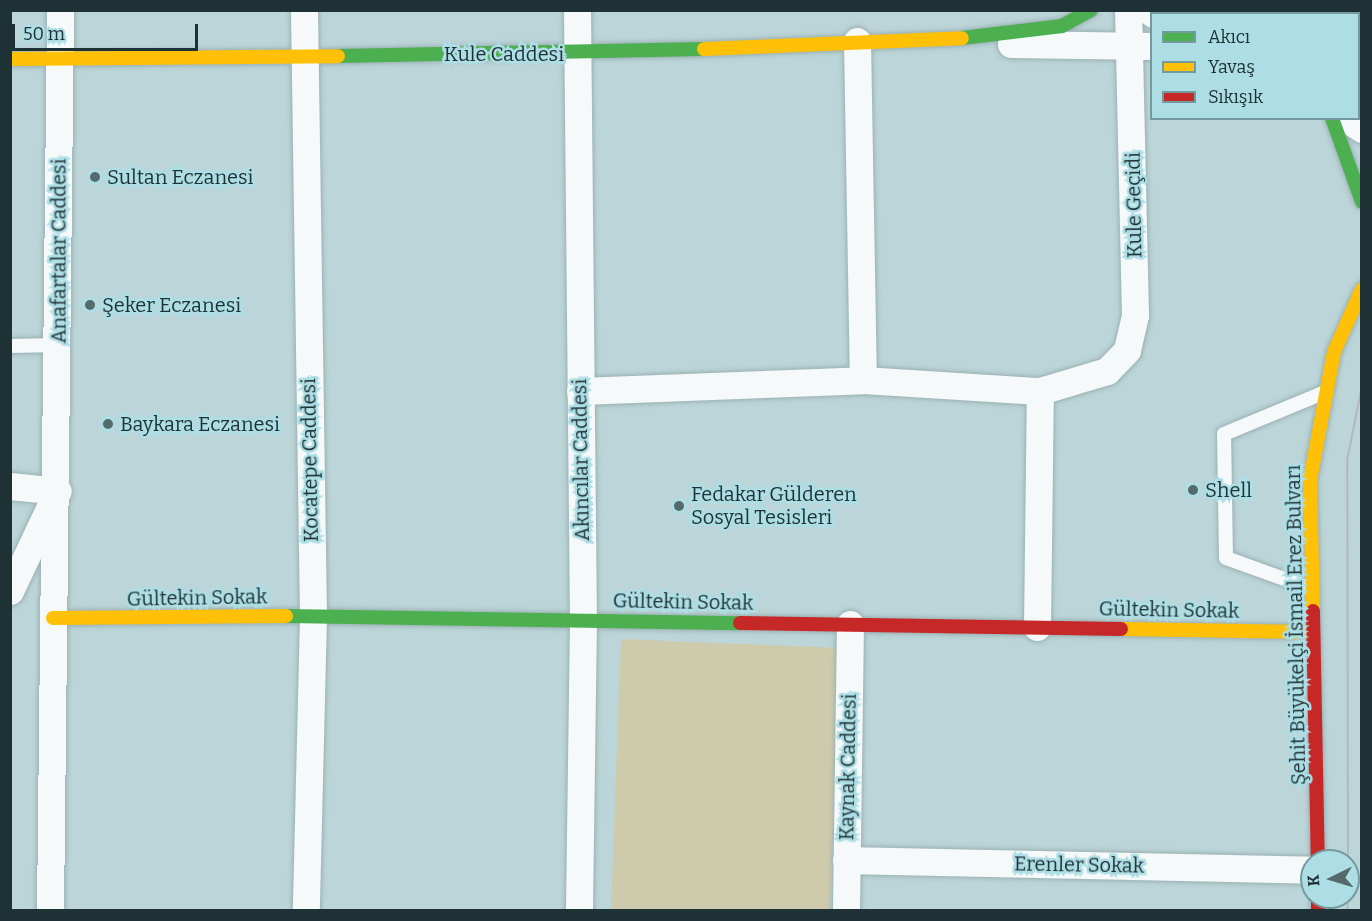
<!DOCTYPE html>
<html>
<head>
<meta charset="utf-8">
<style>
	body { margin:0 }
	#map { position:relative; width:1372px; height:921px; overflow:hidden; background:#bbd5d8; font-family:Bitter,serif }
	div>[style] { position:absolute }
	[style*='--x'] { left:calc(var(--x)*1px); top:calc(var(--y)*1px); width:calc(var(--w)*1px); rotate:calc(var(--a)*1deg) }
	.green>* { inset:0; background:#cdcbab }
	.roads { filter:drop-shadow(0 0 2px #9cb1b3) drop-shadow(0 0 2px #9cb1b3) }
	.lane>* { height:14px; margin:-7px; padding:0 7px; transform-origin:7px; border-radius:7px; background:#f5f9f9 }
	.street>* { height:27px; margin:-13.5px; padding:0 13.5px; transform-origin:13.5px; border-radius:13.5px; background:#f5f9f9 }
	.fast>* { height:14px; margin:-7px; padding:0 7px; transform-origin:7px; border-radius:7px; background:#4caf50 }
	.slow>* { height:14px; margin:-7px; padding:0 7px; transform-origin:7px; border-radius:7px; background:#ffc107 }
	.jam>* { height:14px; margin:-7px; padding:0 7px; transform-origin:7px; border-radius:7px; background:#c62828 }
	.tram>* { height:1.5px; margin:-0.75px; padding:0 0.75px; transform-origin:0.75px; border-radius:0.75px; background:#b2b9b9 }
	.dots>* { width:16px; height:16px; translate:-50% -50%; box-sizing:border-box; border:3px solid #aedee5; border-radius:50% }
	span { translate:-50% -50%; white-space:nowrap; text-align:center; line-height:1.15; -webkit-text-stroke:5px #aedee5; paint-order:stroke }
	.street-label { font-size:20px; color:#1e3134 }
	.poi-label { font-size:20px; color:#1e3134 }
	.left { translate:0 -50%; text-align:left }
	.frame { position:absolute; inset:0; border:12px solid #1e3134; pointer-events:none }
	.legend { position:absolute; left:1150px; top:12px; width:210px; height:108px; box-sizing:border-box; background:#aedee5; border:2px solid #74999e; margin:0; padding:8px 10px; list-style:none; font-size:18px; color:#1e3134 }
	.legend li { display:flex; align-items:center; gap:12px; height:30px }
	.legend b { width:30px; border:2px solid #74999e }
	.north { position:absolute; left:1300px; top:849px; width:60px; height:60px; box-sizing:border-box; background:#aedee5; border:2px solid #74999e; border-radius:50%; rotate:265deg; font-size:16px; font-weight:700; line-height:24px; text-align:center; color:#1e3134 }
	.north::after { content:''; display:block; margin:auto; width:21px; height:27px; background:#556a6d; clip-path:polygon(50% 0,100% 100%,50% 72%,0 100%) }
	.scale { position:absolute; left:12px; top:24px; width:186px; height:27px; box-sizing:border-box; border:3px solid #1e3134; border-top:0; padding-left:8px; font-size:18px; line-height:21px; white-space:nowrap; color:#1e3134; -webkit-text-stroke:4px #aedee5; paint-order:stroke }
</style>
</head>
<body>
<div id="map">
	<div class="green">
		<div style="clip-path:polygon(621px 639px,840px 648px,830px 910px,611px 910px)"></div>
	</div>
	<div class="roads">
		<div class="lane">
			<div style="--x:10;--y:346;--w:49;--a:-1.2"></div>
			<div style="--x:1312;--y:589;--w:91;--a:-160.2"></div>
			<div style="--x:1226;--y:558;--w:124;--a:-90.9"></div>
			<div style="--x:1224;--y:434;--w:107;--a:-22.5"></div>
		</div>
		<div class="street">
			<div style="--x:304;--y:10;--w:606;--a:89.15"></div>
			<div style="--x:313;--y:616;--w:294;--a:91.4"></div>
			<div style="--x:577;--y:10;--w:610;--a:89.44"></div>
			<div style="--x:583;--y:620;--w:290;--a:90.8"></div>
			<div style="--x:1148;--y:10;--w:6;--a:39"></div>
			<div style="--x:1216;--y:10;--w:8;--a:30"></div>
			<div style="--x:857;--y:41;--w:339;--a:89"></div>
			<div style="--x:1011;--y:44;--w:141;--a:0.8"></div>
			<div style="--x:1358;--y:75;--w:4;--a:14"></div>
			<div style="--x:1345;--y:118;--w:20;--a:33"></div>
			<div style="--x:580;--y:391;--w:283;--a:-2.2"></div>
			<div style="--x:863;--y:380;--w:177;--a:3.6"></div>
			<div style="--x:1040;--y:391;--w:70;--a:-16.6"></div>
			<div style="--x:1107;--y:371;--w:29;--a:-46"></div>
			<div style="--x:1127;--y:350;--w:36;--a:-77"></div>
			<div style="--x:1135;--y:315;--w:305;--a:-91.3"></div>
			<div style="--x:10;--y:486;--w:48;--a:5.9"></div>
			<div style="--x:10;--y:591;--w:98;--a:-64.7"></div>
			<div style="--x:1037;--y:627;--w:236;--a:-89.3"></div>
			<div style="--x:846;--y:860;--w:466;--a:1.2"></div>
			<div style="--x:50;--y:910;--w:900;--a:-89.36"></div>
			<div style="--x:846;--y:910;--w:286;--a:-89.2"></div>
		</div>
		<div class="fast">
			<div style="--x:962;--y:38;--w:101;--a:-6.8"></div>
			<div style="--x:1062;--y:26;--w:33;--a:-29"></div>
			<div style="--x:338;--y:56;--w:366;--a:-1.1"></div>
			<div style="--x:1332;--y:118;--w:89;--a:70.3"></div>
			<div style="--x:286;--y:616;--w:454;--a:0.9"></div>
		</div>
		<div class="slow">
			<div style="--x:704;--y:49;--w:258;--a:-2.4"></div>
			<div style="--x:10;--y:59;--w:328;--a:-0.5"></div>
			<div style="--x:1313;--y:611;--w:131;--a:-91.3"></div>
			<div style="--x:1310;--y:480;--w:130;--a:-79.4"></div>
			<div style="--x:1334;--y:352;--w:69;--a:-66"></div>
			<div style="--x:53;--y:618;--w:233;--a:-0.5"></div>
			<div style="--x:1121;--y:629;--w:192;--a:0.9"></div>
		</div>
		<div class="jam">
			<div style="--x:1313;--y:611;--w:250;--a:88.9"></div>
			<div style="--x:740;--y:623;--w:381;--a:0.9"></div>
			<div style="--x:1318;--y:897;--w:13;--a:90"></div>
		</div>
	</div>
	<div class="tram">
		<div style="--x:1348;--y:861;--w:400;--a:-90.1"></div>
		<div style="--x:1347;--y:461;--w:76;--a:-78.7"></div>
		<div style="--x:1348;--y:897;--w:13;--a:90"></div>
		<div style="--x:1361;--y:910;--w:444;--a:-89.9"></div>
	</div>
	<div class="dots">
		<div style="left:95px;top:177px;background:#556a6d"></div>
		<div style="left:90px;top:305px;background:#556a6d"></div>
		<div style="left:108px;top:424px;background:#556a6d"></div>
		<div style="left:1193px;top:490px;background:#556a6d"></div>
		<div style="left:679px;top:506px;background:#556a6d"></div>
	</div>
	<div class="street-label">
		<span style="left:504px;top:54px">Kule Caddesi</span>
		<span style="left:1134px;top:205px;rotate:-91deg">Kule Geçidi</span>
		<span style="left:59px;top:251px;rotate:-90deg">Anafartalar Caddesi</span>
		<span style="left:310px;top:460px;rotate:-91deg">Kocatepe Caddesi</span>
		<span style="left:581px;top:460px;rotate:-91deg">Akıncılar Caddesi</span>
		<span style="left:197px;top:598px;rotate:-1deg">Gültekin Sokak</span>
		<span style="left:683px;top:602px;rotate:1deg">Gültekin Sokak</span>
		<span style="left:1169px;top:610px;rotate:1deg">Gültekin Sokak</span>
		<span style="left:1296px;top:625px;rotate:-91deg">Şehit Büyükelçi İsmail Erez Bulvarı</span>
		<span style="left:848px;top:767px;rotate:-89deg">Kaynak Caddesi</span>
		<span style="left:1079px;top:865px;rotate:1deg">Erenler Sokak</span>
	</div>
	<div class="poi-label">
		<span class="left" style="left:107px;top:177px">Sultan Eczanesi</span>
		<span class="left" style="left:102px;top:305px">Şeker Eczanesi</span>
		<span class="left" style="left:120px;top:424px">Baykara Eczanesi</span>
		<span class="left" style="left:1205px;top:490px">Shell</span>
		<span class="left" style="left:691px;top:506px">Fedakar Gülderen<br>Sosyal Tesisleri</span>
	</div>
	<div class="frame"></div>
	<ul class="legend">
	<li><b style="height:8px;background:#4caf50"></b>Akıcı</li>
	<li><b style="height:8px;background:#ffc107"></b>Yavaş</li>
	<li><b style="height:8px;background:#c62828"></b>Sıkışık</li>
	</ul>
	<div class="north">K</div>
	<div class="scale">50 m</div>
</div>
</body>
</html>
